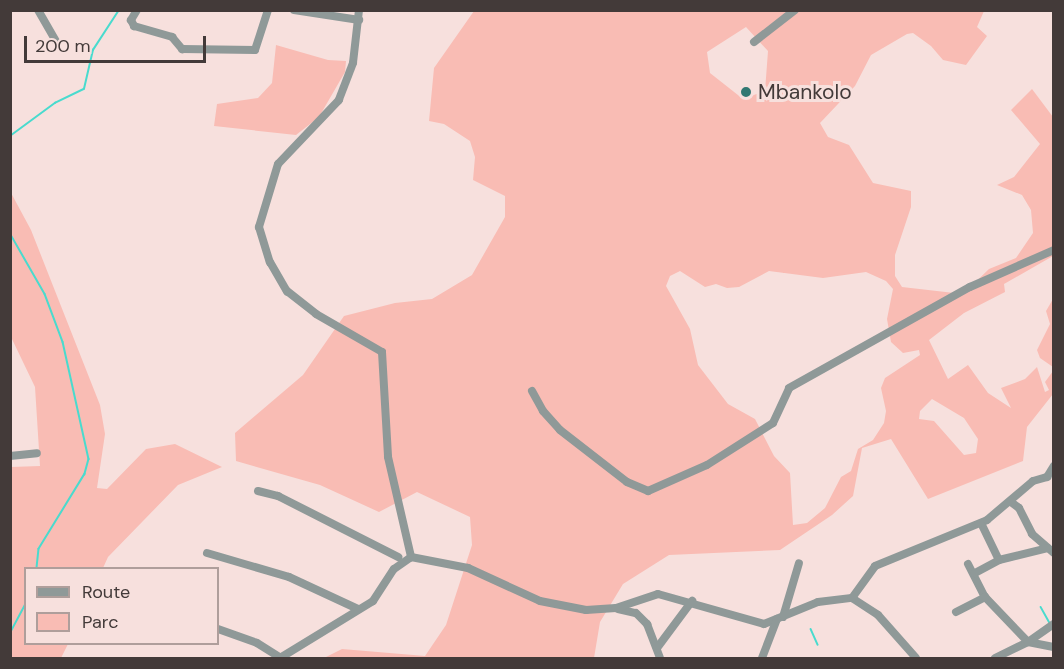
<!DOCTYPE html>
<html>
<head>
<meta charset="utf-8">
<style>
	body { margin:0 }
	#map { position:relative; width:1064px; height:669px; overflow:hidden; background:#f7e0dd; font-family:"DM Sans",sans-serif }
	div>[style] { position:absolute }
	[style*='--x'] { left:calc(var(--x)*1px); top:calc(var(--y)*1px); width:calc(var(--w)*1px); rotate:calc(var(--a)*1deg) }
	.green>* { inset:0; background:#f9bcb4 }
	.stream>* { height:1.5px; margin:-0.75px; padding:0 0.75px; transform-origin:0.75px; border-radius:0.75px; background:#49dbce }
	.minor>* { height:8px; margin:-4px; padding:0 4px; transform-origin:4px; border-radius:4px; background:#8f9998 }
	.dots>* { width:16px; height:16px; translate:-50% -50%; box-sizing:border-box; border:3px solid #f7e0dd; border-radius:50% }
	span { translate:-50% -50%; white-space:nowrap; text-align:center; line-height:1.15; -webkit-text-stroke:6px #f7e0dd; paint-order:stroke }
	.poi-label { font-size:21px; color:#433a39 }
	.left { translate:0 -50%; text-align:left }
	.frame { position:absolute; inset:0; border:12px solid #433a39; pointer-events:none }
	.legend { position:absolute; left:24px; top:567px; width:195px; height:78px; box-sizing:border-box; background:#f7e0dd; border:2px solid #af9e9b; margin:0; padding:8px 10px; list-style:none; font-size:18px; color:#433a39 }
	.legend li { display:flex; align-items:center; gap:12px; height:30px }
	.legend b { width:30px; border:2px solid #af9e9b }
	.scale { position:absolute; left:24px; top:36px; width:182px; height:27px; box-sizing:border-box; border:3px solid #433a39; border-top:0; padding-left:8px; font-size:18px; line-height:21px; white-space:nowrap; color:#433a39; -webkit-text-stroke:4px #f7e0dd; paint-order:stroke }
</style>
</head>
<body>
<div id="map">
	<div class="green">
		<div style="clip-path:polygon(evenodd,474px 11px,984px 11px,977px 27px,987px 36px,966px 65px,943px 60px,931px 46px,913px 33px,907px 34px,871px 55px,855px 86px,820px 123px,828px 137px,849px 145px,873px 183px,911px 191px,911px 207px,895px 255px,895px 276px,902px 287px,963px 294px,989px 269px,1016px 258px,1033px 233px,1031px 210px,1022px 195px,997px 185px,1014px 177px,1040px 144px,1011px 110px,1032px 89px,1053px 117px,1053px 256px,1004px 284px,1005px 292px,964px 313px,929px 340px,948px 379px,968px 365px,988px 393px,1011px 408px,1001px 388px,1025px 379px,1037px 367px,1045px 392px,1049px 390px,1045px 382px,1053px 371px,1053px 394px,1027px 427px,1023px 461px,928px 499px,891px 439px,862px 448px,853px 496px,832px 515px,780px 550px,669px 555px,623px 584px,600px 622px,594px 658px,324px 658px,342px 649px,425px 656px,446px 625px,472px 545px,470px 517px,417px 492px,379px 512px,320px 485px,236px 461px,235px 433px,303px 375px,344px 316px,395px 303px,432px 299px,472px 275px,505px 217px,505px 196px,473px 180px,475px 157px,470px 141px,444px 124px,429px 121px,434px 68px,474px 11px,746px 27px,768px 51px,765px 91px,743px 99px,710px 73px,707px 52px,746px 27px,474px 11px,680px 271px,705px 287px,716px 284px,727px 288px,739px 287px,769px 271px,823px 278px,866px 272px,886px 281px,893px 289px,887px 319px,891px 342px,903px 353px,919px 350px,920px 355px,885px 378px,881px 388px,886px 411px,884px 423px,873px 440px,858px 449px,851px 471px,841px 477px,825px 508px,807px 523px,793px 525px,790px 473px,774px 456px,755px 419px,728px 404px,698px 365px,690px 329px,666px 286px,670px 276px,680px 271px,474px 11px,932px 399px,964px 418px,978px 439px,976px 453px,964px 455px,934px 421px,919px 419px,920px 411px,932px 399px)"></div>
		<div style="clip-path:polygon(276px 45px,328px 60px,346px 61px,345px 72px,319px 117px,296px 135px,214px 126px,217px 104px,258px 98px,272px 83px)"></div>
		<div style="clip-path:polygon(10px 191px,31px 230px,100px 405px,105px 434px,97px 488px,107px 489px,146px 449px,175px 444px,222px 467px,178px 485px,108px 557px,103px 568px,26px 568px,26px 644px,68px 644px,61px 658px,11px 658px,11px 467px,40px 466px,35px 387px,11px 337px)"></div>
		<div style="clip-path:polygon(1053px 299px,1053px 367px,1040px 358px,1037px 350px,1050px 324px,1046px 311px)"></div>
	</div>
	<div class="stream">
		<div style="--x:10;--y:136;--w:56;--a:-36.3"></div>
		<div style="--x:55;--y:103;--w:32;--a:-26"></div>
		<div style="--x:84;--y:89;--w:40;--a:-77"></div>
		<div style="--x:93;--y:50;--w:48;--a:-57"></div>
		<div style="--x:10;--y:233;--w:70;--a:60.2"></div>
		<div style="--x:45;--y:294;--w:51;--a:69.4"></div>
		<div style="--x:63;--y:342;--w:120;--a:77.5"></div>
		<div style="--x:89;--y:459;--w:16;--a:105"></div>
		<div style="--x:85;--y:474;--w:88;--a:121.5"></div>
		<div style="--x:39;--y:549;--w:19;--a:96"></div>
		<div style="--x:1041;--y:607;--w:18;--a:61"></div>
		<div style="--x:811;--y:629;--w:17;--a:66"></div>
		<div style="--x:10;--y:633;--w:34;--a:-62"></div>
	</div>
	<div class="minor">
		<div style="--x:38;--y:10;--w:36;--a:60"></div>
		<div style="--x:137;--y:10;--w:12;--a:121"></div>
		<div style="--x:131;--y:20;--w:7;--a:63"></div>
		<div style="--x:134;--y:26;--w:40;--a:16"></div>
		<div style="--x:172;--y:37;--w:16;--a:50"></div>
		<div style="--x:182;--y:49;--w:73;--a:0.8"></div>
		<div style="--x:255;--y:50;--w:42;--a:-72"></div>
		<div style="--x:294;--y:10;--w:66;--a:8.7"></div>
		<div style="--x:359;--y:10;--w:53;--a:96.5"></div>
		<div style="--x:353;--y:63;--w:40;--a:111"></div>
		<div style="--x:339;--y:100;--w:88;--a:133.6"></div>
		<div style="--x:278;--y:164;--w:66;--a:106.8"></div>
		<div style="--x:259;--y:227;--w:37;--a:73"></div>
		<div style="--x:270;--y:262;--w:34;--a:60"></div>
		<div style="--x:287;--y:291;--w:37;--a:38"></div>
		<div style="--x:316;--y:314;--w:76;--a:29.9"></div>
		<div style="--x:382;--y:352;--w:105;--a:86.7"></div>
		<div style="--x:388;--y:457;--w:103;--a:77"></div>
		<div style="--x:754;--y:42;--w:52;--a:-38"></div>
		<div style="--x:532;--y:391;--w:23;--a:61"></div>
		<div style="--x:543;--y:411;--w:25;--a:48"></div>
		<div style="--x:560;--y:430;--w:85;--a:37.8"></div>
		<div style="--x:627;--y:482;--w:23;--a:23"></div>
		<div style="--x:648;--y:491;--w:64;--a:-23.8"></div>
		<div style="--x:707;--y:465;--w:78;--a:-32.5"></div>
		<div style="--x:773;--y:423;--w:38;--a:-65"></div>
		<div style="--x:789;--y:388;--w:207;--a:-29.2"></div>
		<div style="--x:970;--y:287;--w:92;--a:-23.8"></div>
		<div style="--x:10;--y:456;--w:27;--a:-6"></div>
		<div style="--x:258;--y:491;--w:21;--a:14"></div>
		<div style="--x:278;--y:496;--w:135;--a:26.9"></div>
		<div style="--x:1011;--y:502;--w:10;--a:37"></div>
		<div style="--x:1019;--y:508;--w:29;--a:63"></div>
		<div style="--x:1032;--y:534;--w:29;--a:41"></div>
		<div style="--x:981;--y:523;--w:41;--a:64.1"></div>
		<div style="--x:999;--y:560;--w:50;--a:-13.8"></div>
		<div style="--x:207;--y:553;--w:85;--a:16.3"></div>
		<div style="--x:289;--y:577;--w:76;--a:24.9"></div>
		<div style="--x:968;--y:564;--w:37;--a:63"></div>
		<div style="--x:985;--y:597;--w:62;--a:46.3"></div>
		<div style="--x:1028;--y:642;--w:26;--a:11"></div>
		<div style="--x:975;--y:573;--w:27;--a:-28"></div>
		<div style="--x:852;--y:598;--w:31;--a:33"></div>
		<div style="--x:878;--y:615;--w:57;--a:48.5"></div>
		<div style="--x:618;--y:609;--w:18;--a:13"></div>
		<div style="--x:636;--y:613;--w:16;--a:45"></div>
		<div style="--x:647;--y:624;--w:36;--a:69"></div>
		<div style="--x:956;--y:612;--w:33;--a:-27"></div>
		<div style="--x:783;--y:617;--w:56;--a:-73.5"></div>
		<div style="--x:218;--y:629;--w:41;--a:19.7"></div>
		<div style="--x:257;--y:643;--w:28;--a:32"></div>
		<div style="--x:657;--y:648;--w:59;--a:-53.3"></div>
		<div style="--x:280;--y:658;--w:109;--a:-31.5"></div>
		<div style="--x:373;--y:601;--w:38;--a:-57"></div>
		<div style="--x:394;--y:569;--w:21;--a:-35"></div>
		<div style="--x:411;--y:557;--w:58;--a:10.9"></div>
		<div style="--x:468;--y:568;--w:79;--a:24.6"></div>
		<div style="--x:540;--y:601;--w:47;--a:11.1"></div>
		<div style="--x:586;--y:610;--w:30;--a:-4"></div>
		<div style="--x:616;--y:608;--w:44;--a:-18.4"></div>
		<div style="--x:658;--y:594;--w:110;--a:15.8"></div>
		<div style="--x:764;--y:624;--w:58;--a:-22.2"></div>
		<div style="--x:818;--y:602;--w:34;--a:-7"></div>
		<div style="--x:852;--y:598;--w:39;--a:-54"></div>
		<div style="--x:875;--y:566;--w:121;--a:-22.3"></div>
		<div style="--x:987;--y:520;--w:60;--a:-40.3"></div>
		<div style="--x:1033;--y:481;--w:15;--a:-16"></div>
		<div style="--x:1047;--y:477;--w:13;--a:-58"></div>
		<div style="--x:762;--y:658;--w:42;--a:-69"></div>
		<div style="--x:995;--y:658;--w:37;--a:-26"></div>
		<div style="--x:1028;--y:642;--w:32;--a:-35"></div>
	</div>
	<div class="dots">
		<div style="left:746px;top:92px;background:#317872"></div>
	</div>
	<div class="poi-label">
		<span class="left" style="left:758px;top:92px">Mbankolo</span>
	</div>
	<div class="frame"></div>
	<ul class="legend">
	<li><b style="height:8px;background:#8f9998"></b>Route</li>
	<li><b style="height:16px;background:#f9bcb4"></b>Parc</li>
	</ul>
	<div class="scale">200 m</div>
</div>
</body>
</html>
